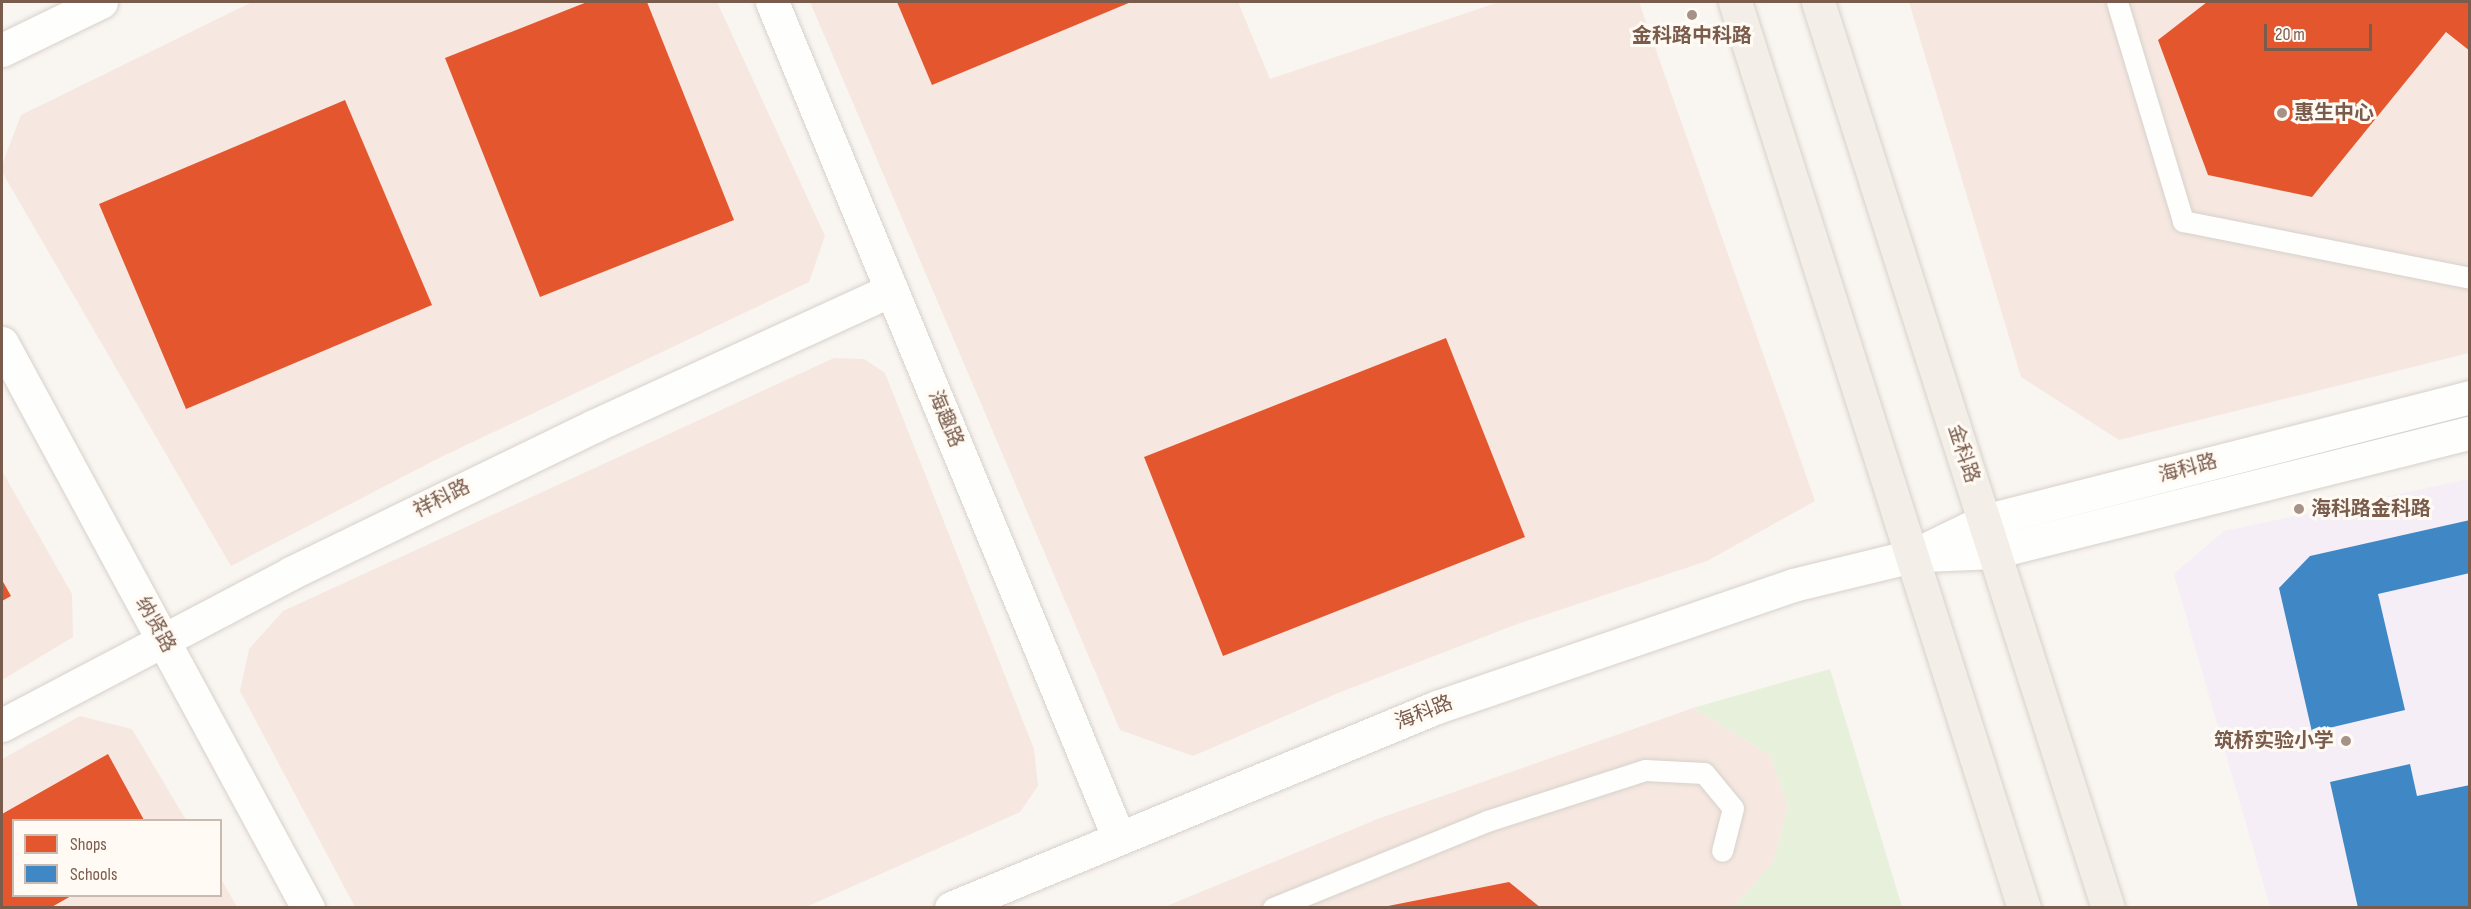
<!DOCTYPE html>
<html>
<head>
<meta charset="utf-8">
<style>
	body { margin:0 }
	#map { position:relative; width:2471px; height:909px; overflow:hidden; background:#f9f5f0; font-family:"Sofia Sans Condensed","Noto Sans SC",sans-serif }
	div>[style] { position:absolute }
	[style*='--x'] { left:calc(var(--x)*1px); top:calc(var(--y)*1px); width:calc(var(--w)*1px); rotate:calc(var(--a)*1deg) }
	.commercial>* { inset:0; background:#f6e8e1 }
	.education>* { inset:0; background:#f6eef6 }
	.green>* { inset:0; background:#e7f0db }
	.shops>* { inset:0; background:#e4572e }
	.schools>* { inset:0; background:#3f88c5 }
	.roads { filter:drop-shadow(0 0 2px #d7d1cb) drop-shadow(0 0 2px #d7d1cb) }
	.lane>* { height:21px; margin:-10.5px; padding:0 10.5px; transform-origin:10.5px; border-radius:10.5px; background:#fefefd }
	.street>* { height:33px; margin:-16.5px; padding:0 16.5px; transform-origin:16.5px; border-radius:16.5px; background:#fefefd }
	.secondary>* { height:33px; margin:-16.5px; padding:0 16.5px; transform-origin:16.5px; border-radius:16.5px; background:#fefefd }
	.primary>* { height:33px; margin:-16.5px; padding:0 16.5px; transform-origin:16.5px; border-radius:16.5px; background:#f3eee8 }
	.dots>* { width:16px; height:16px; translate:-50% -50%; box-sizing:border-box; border:3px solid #fffaf3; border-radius:50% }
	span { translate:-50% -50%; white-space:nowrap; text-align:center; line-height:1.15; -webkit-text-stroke:6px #fffaf3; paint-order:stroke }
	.poi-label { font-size:20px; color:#7a5c4d; font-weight:700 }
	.left { translate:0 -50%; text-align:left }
	.right { translate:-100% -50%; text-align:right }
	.street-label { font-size:20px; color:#7a5c4d }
	.frame { position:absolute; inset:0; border:3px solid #7a5c4d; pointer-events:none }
	.legend { position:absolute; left:12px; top:819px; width:210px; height:78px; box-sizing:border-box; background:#fffaf3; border:2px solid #cabbb1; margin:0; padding:8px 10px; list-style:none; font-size:18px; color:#7a5c4d }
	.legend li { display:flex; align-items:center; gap:12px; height:30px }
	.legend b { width:30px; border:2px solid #cabbb1 }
	.scale { position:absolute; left:2264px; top:24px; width:108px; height:27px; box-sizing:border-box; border:3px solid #7a5c4d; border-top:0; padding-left:8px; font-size:18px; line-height:21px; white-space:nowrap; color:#7a5c4d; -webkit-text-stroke:4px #fffaf3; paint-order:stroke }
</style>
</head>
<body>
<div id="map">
	<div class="commercial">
		<div style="clip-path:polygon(252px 2px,717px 2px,825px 236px,809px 282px,439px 458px,231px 566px,2px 172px,2px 165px,21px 115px)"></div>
		<div style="clip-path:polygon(810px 2px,1238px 2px,1270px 79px,1499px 2px,1639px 2px,1815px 501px,1707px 561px,1520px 623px,1338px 693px,1193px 756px,1120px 730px)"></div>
		<div style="clip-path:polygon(1909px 2px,2469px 2px,2469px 353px,2119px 440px,2021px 377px)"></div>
		<div style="clip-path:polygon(834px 358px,864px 359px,885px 373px,1034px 749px,1038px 786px,1020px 812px,806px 907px,355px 907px,240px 691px,249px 649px,283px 611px)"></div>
		<div style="clip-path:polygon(2px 471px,72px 594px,73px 637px,2px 680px)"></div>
		<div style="clip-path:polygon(1693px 708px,1770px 755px,1788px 806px,1774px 861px,1734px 907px,1162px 908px,1380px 818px)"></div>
		<div style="clip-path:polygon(80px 716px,132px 729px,186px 820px,14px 820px,14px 896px,220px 896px,221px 879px,237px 907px,2px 908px,2px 759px)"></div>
	</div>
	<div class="education">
		<div style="clip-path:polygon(2469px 479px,2469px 907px,2270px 907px,2174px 574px,2224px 531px)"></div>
	</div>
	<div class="green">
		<div style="clip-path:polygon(1830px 669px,1902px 907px,1734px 907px,1774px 861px,1788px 806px,1770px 755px,1693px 708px)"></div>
	</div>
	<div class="shops">
		<div style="clip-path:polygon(587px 2px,647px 2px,734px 220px,540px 297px,445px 58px)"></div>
		<div style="clip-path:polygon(897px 2px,1131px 2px,932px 85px)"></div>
		<div style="clip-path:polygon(2207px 2px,2470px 2px,2470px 51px,2446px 32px,2312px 197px,2208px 175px,2158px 40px)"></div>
		<div style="clip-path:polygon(345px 100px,432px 305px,186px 409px,99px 204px)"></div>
		<div style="clip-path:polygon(1446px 338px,1525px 537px,1223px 656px,1144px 457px)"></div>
		<div style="clip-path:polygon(2px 580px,11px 596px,2px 601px)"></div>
		<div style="clip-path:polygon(108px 754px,144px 820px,14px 820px,14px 896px,71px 896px,50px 908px,2px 908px,2px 814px)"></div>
		<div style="clip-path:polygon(1509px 882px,1541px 908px,1388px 908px,1388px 906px)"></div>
	</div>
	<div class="schools">
		<div style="clip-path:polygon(2470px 520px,2470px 573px,2378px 594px,2405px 710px,2312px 732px,2279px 588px,2310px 556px)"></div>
		<div style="clip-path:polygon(2410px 764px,2417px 796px,2470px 785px,2470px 908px,2358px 908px,2330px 782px)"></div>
	</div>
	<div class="roads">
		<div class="lane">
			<div style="--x:2117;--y:2;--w:229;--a:73.2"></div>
			<div style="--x:2183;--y:221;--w:293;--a:11.2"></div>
			<div style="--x:1273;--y:908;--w:231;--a:-22.1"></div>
			<div style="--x:1487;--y:821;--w:166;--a:-17.9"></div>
			<div style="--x:1645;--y:770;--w:59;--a:2.9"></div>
			<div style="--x:1704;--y:773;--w:45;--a:50.4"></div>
			<div style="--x:1733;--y:808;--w:44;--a:104.3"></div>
		</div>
		<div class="street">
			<div style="--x:772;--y:2;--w:903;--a:67.47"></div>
			<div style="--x:2;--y:343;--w:643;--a:61.56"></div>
			<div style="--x:2;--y:725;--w:327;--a:-27.7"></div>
			<div style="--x:291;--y:573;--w:337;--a:-25.9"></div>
			<div style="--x:594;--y:426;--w:327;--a:-24.6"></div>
			<div style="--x:951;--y:908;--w:526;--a:-22.47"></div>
			<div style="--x:1437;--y:707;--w:376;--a:-18.9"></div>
			<div style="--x:1793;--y:585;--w:122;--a:-13.7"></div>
		</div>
		<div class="secondary">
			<div style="--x:2;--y:50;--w:110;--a:-25.9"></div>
			<div style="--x:1925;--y:555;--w:69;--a:-2.5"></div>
			<div style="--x:1994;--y:552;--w:491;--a:-14.1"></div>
			<div style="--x:1912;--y:556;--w:80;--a:-25.9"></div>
			<div style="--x:1984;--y:521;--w:502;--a:-14.31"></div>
		</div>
		<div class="primary">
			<div style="--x:1735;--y:2;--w:951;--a:72.31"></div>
			<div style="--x:1818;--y:2;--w:951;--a:72.25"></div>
		</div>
	</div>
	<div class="dots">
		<div style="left:1692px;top:15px;background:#a69286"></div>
		<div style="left:2282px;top:113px;background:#a69286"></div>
		<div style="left:2299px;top:509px;background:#a69286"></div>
		<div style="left:2346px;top:741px;background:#a69286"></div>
	</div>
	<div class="poi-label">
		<span style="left:1692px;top:36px">金科路中科路</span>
		<span class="left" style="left:2294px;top:113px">惠生中心</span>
		<span class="left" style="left:2311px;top:509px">海科路金科路</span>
		<span class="right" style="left:2334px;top:741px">筑桥实验小学</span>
	</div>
	<div class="street-label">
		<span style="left:945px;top:419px;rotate:67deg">海趣路</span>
		<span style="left:1963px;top:454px;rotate:72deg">金科路</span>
		<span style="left:2188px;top:469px;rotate:-15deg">海科路</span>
		<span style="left:442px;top:499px;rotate:-26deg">祥科路</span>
		<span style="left:155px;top:625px;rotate:61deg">纳贤路</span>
		<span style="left:1424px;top:713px;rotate:-21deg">海科路</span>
	</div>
	<div class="frame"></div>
	<ul class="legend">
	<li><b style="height:16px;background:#e4572e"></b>Shops</li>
	<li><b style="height:16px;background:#3f88c5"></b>Schools</li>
	</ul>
	<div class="scale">20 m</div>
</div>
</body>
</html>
